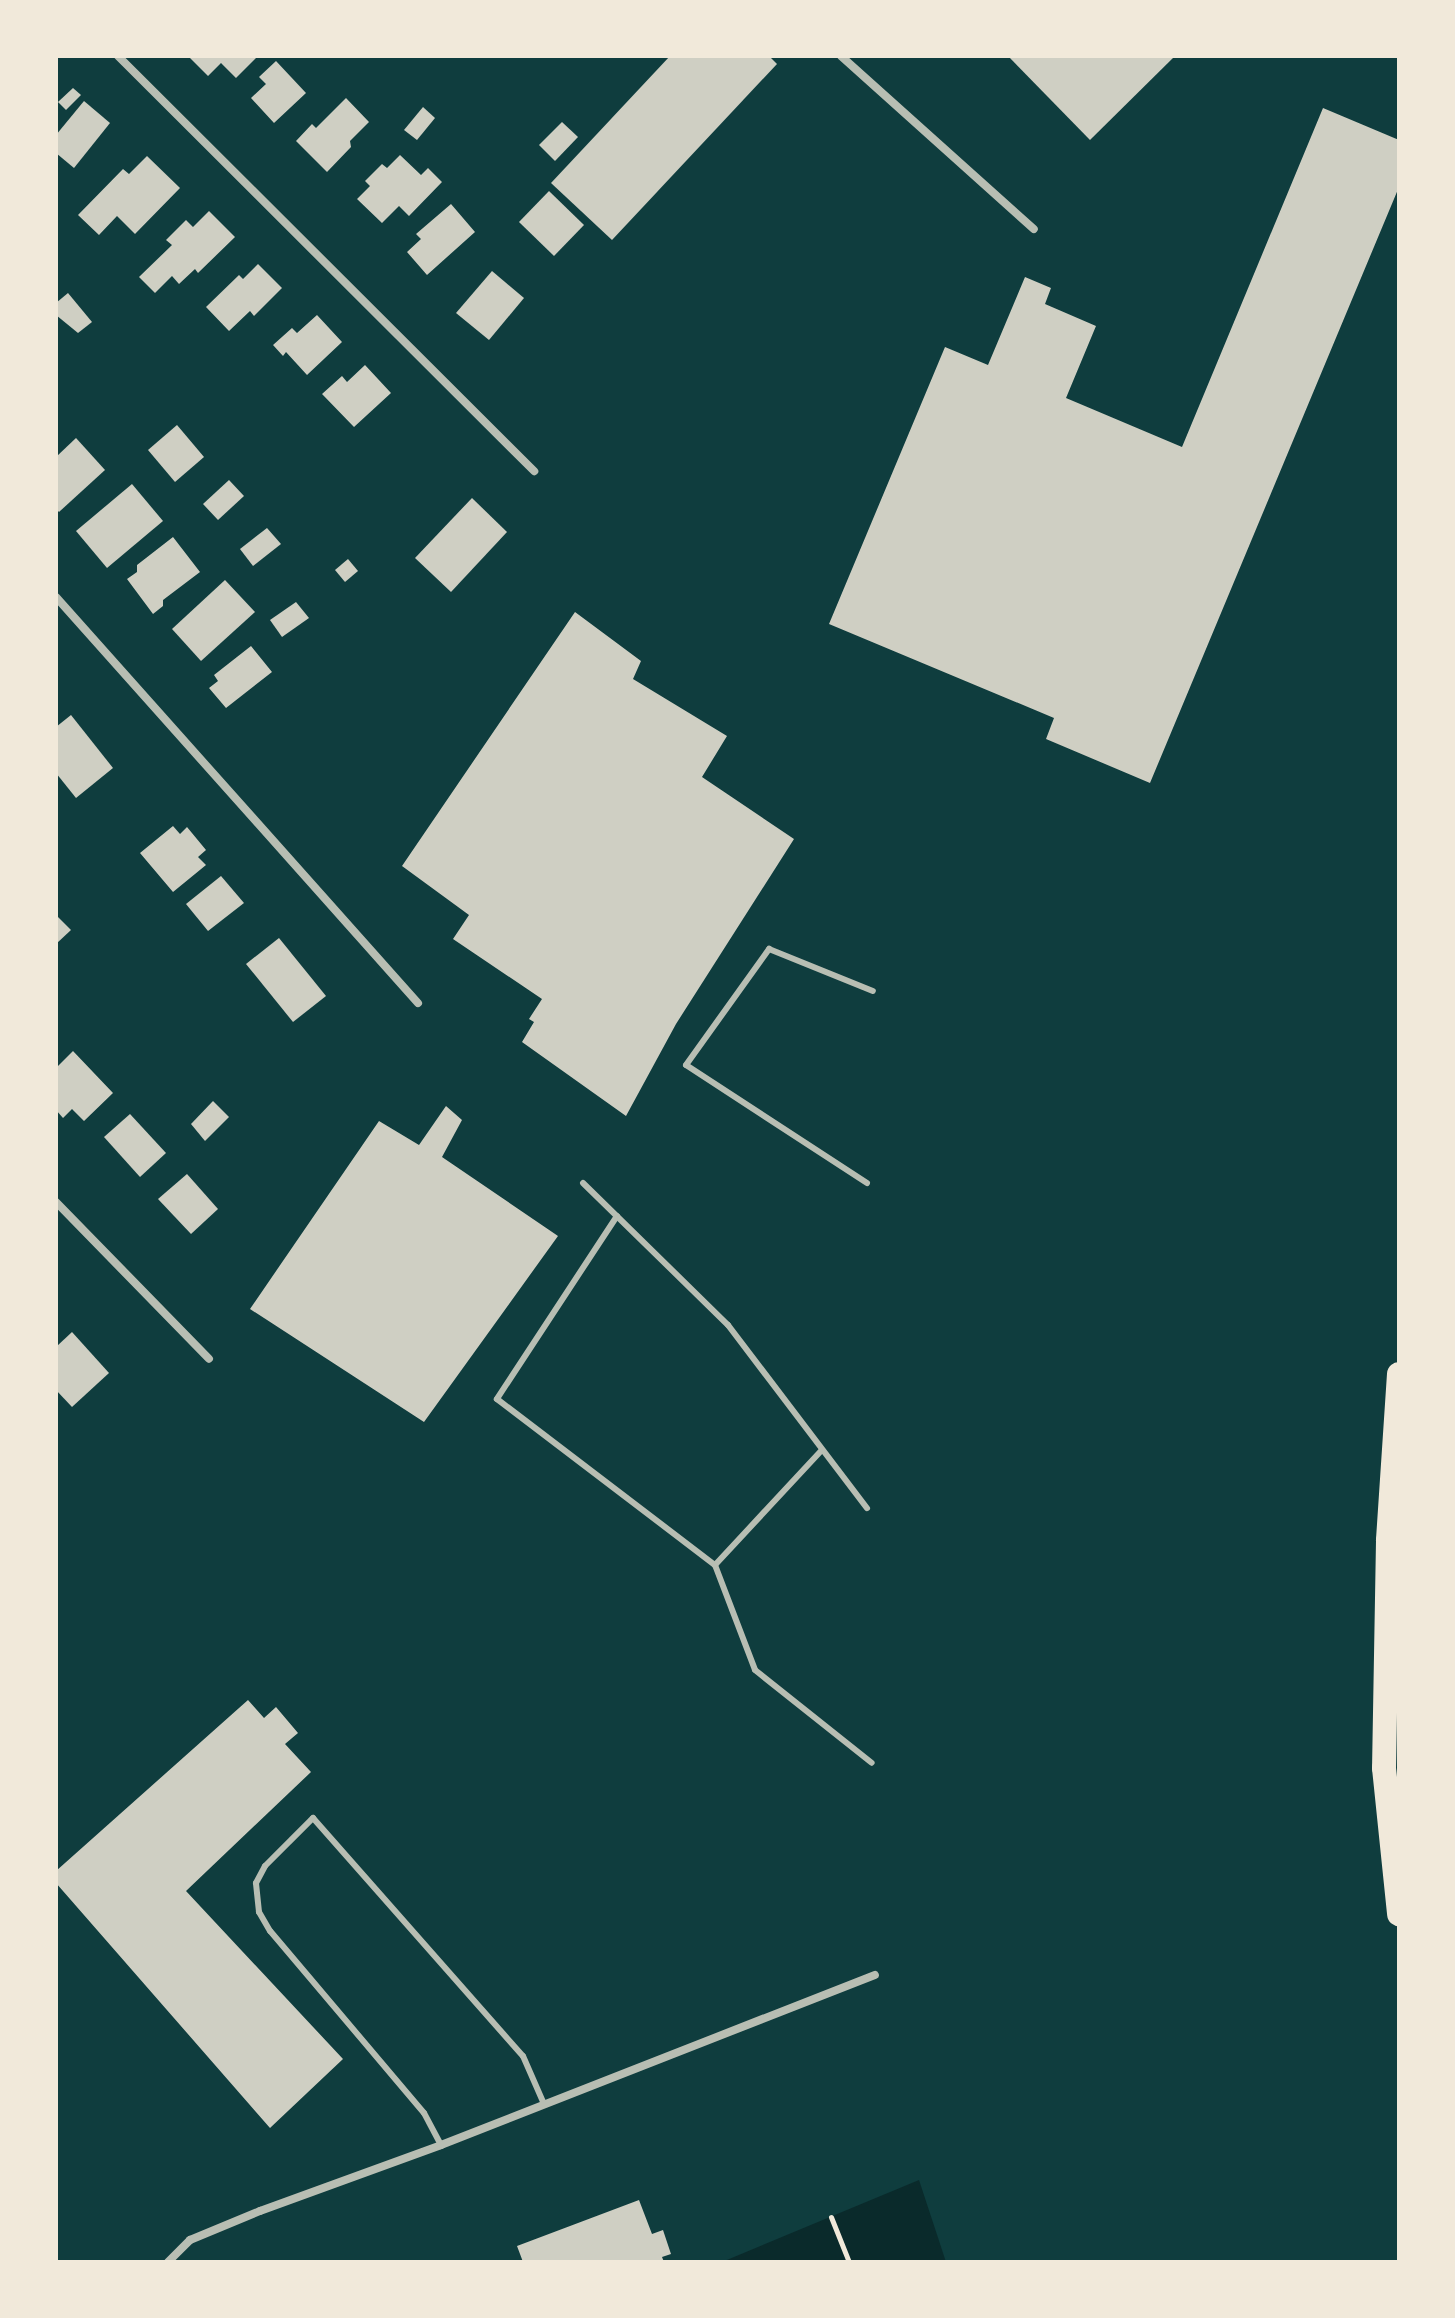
<!DOCTYPE html>
<html>
<head>
<meta charset="utf-8">
<style>
	body { margin:0 }
	#map { position:relative; width:1455px; height:2318px; overflow:hidden; background:#0f3d3e; font-family:Karla,sans-serif }
	div>[style] { position:absolute }
	[style*='--x'] { left:calc(var(--x)*1px); top:calc(var(--y)*1px); width:calc(var(--w)*1px); rotate:calc(var(--a)*1deg) }
	.water>* { inset:0; background:#0a2a2b }
	.building>* { inset:0; background:#cfcfc3 }
	.path>* { height:5px; margin:-2.5px; padding:0 2.5px; transform-origin:2.5px; border-radius:2.5px; background:#f1e9da }
	.service>* { height:6px; margin:-3px; padding:0 3px; transform-origin:3px; border-radius:3px; background:#b8beb3 }
	.minor>* { height:8px; margin:-4px; padding:0 4px; transform-origin:4px; border-radius:4px; background:#b8beb3 }
	.motorway>* { height:24px; margin:-12px; padding:0 12px; transform-origin:12px; border-radius:12px; background:#f1e9da }
	span { translate:-50% -50%; white-space:nowrap; text-align:center; line-height:1.15; -webkit-text-stroke:7px #f1e9da; paint-order:stroke }
	.frame { position:absolute; inset:0; border:58px solid #f1e9da; pointer-events:none }
</style>
</head>
<body>
<div id="map">
	<div class="water">
		<div style="clip-path:polygon(919px 2180px,946px 2262px,722px 2262px)"></div>
	</div>
	<div class="building">
		<div style="clip-path:polygon(192px 56px,258px 56px,236px 78px,221px 63px,208px 76px,190px 58px)"></div>
		<div style="clip-path:polygon(670px 56px,769px 56px,777px 64px,612px 240px,551px 183px)"></div>
		<div style="clip-path:polygon(1008px 56px,1175px 56px,1090px 140px)"></div>
		<div style="clip-path:polygon(276px 61px,306px 93px,274px 123px,251px 98px,266px 84px,259px 77px)"></div>
		<div style="clip-path:polygon(73px 88px,81px 95px,66px 110px,58px 102px)"></div>
		<div style="clip-path:polygon(346px 98px,369px 122px,350px 141px,351px 147px,327px 172px,296px 141px,312px 124px,316px 128px)"></div>
		<div style="clip-path:polygon(84px 101px,110px 123px,74px 168px,56px 153px,56px 135px)"></div>
		<div style="clip-path:polygon(423px 107px,435px 118px,417px 140px,404px 130px)"></div>
		<div style="clip-path:polygon(1323px 108px,1399px 140px,1399px 187px,1150px 783px,1046px 739px,1054px 718px,829px 624px,945px 347px,988px 365px,1025px 277px,1051px 288px,1045px 304px,1096px 326px,1066px 398px,1182px 447px)"></div>
		<div style="clip-path:polygon(562px 122px,578px 137px,555px 161px,539px 145px)"></div>
		<div style="clip-path:polygon(400px 155px,421px 175px,428px 168px,442px 182px,409px 216px,399px 206px,382px 223px,357px 199px,370px 186px,365px 181px,382px 164px,387px 168px)"></div>
		<div style="clip-path:polygon(147px 156px,180px 188px,135px 234px,117px 216px,99px 235px,78px 215px,123px 169px,129px 174px)"></div>
		<div style="clip-path:polygon(549px 191px,584px 225px,554px 256px,519px 222px)"></div>
		<div style="clip-path:polygon(451px 204px,475px 232px,427px 275px,407px 252px,421px 239px,416px 234px)"></div>
		<div style="clip-path:polygon(209px 211px,235px 237px,198px 273px,195px 269px,179px 284px,172px 276px,155px 293px,139px 277px,172px 245px,166px 240px,186px 220px,193px 227px)"></div>
		<div style="clip-path:polygon(258px 264px,282px 288px,254px 316px,250px 311px,229px 331px,206px 307px,239px 275px,243px 279px)"></div>
		<div style="clip-path:polygon(492px 271px,524px 298px,489px 340px,456px 313px)"></div>
		<div style="clip-path:polygon(68px 293px,92px 322px,78px 333px,56px 315px,56px 303px)"></div>
		<div style="clip-path:polygon(317px 315px,342px 342px,307px 375px,286px 352px,283px 356px,273px 345px,292px 328px,297px 333px)"></div>
		<div style="clip-path:polygon(365px 365px,391px 393px,354px 427px,322px 394px,342px 376px,347px 382px)"></div>
		<div style="clip-path:polygon(177px 425px,204px 457px,175px 482px,148px 450px)"></div>
		<div style="clip-path:polygon(76px 438px,105px 470px,59px 512px,56px 509px,56px 457px)"></div>
		<div style="clip-path:polygon(229px 480px,244px 496px,218px 520px,203px 504px)"></div>
		<div style="clip-path:polygon(132px 484px,163px 521px,107px 568px,76px 531px)"></div>
		<div style="clip-path:polygon(472px 498px,507px 532px,451px 592px,415px 558px)"></div>
		<div style="clip-path:polygon(267px 528px,281px 544px,253px 566px,240px 549px)"></div>
		<div style="clip-path:polygon(173px 537px,200px 572px,163px 600px,163px 606px,153px 614px,127px 579px,137px 572px,137px 565px)"></div>
		<div style="clip-path:polygon(348px 559px,358px 571px,345px 582px,335px 570px)"></div>
		<div style="clip-path:polygon(225px 580px,255px 612px,201px 661px,172px 629px)"></div>
		<div style="clip-path:polygon(296px 602px,309px 618px,282px 637px,270px 620px)"></div>
		<div style="clip-path:polygon(575px 612px,641px 661px,633px 679px,727px 736px,702px 777px,794px 839px,676px 1024px,626px 1116px,522px 1042px,534px 1022px,529px 1019px,542px 999px,453px 939px,469px 915px,402px 866px)"></div>
		<div style="clip-path:polygon(251px 646px,272px 672px,226px 708px,209px 688px,218px 681px,214px 675px)"></div>
		<div style="clip-path:polygon(71px 715px,113px 768px,76px 798px,56px 773px,56px 727px)"></div>
		<div style="clip-path:polygon(173px 826px,180px 834px,187px 827px,206px 850px,198px 857px,206px 865px,173px 892px,140px 853px)"></div>
		<div style="clip-path:polygon(221px 876px,244px 903px,208px 931px,186px 904px)"></div>
		<div style="clip-path:polygon(56px 915px,71px 930px,56px 944px)"></div>
		<div style="clip-path:polygon(279px 938px,326px 996px,293px 1022px,246px 964px)"></div>
		<div style="clip-path:polygon(73px 1051px,113px 1093px,84px 1121px,72px 1109px,63px 1118px,56px 1110px,56px 1068px)"></div>
		<div style="clip-path:polygon(213px 1101px,229px 1117px,205px 1141px,191px 1124px)"></div>
		<div style="clip-path:polygon(446px 1106px,462px 1120px,442px 1157px,558px 1236px,424px 1422px,250px 1309px,379px 1121px,419px 1145px)"></div>
		<div style="clip-path:polygon(130px 1114px,166px 1153px,140px 1177px,104px 1137px)"></div>
		<div style="clip-path:polygon(187px 1174px,218px 1209px,191px 1234px,158px 1199px)"></div>
		<div style="clip-path:polygon(72px 1332px,109px 1373px,72px 1407px,56px 1390px,56px 1347px)"></div>
		<div style="clip-path:polygon(248px 1700px,264px 1718px,276px 1707px,298px 1733px,285px 1744px,311px 1772px,186px 1891px,343px 2059px,270px 2128px,56px 1883px,56px 1871px)"></div>
		<div style="clip-path:polygon(639px 2200px,652px 2234px,663px 2230px,671px 2254px,662px 2257px,664px 2262px,523px 2262px,517px 2246px)"></div>
	</div>
	<div class="path">
		<div style="--x:831;--y:2217;--w:48;--a:68.2"></div>
	</div>
	<div class="service">
		<div style="--x:583;--y:1183;--w:203;--a:44.4"></div>
		<div style="--x:728;--y:1325;--w:230;--a:52.8"></div>
		<div style="--x:867;--y:1183;--w:216;--a:-146.9"></div>
		<div style="--x:686;--y:1065;--w:143;--a:-54.4"></div>
		<div style="--x:769;--y:949;--w:112;--a:22"></div>
		<div style="--x:617;--y:1216;--w:219;--a:123.3"></div>
		<div style="--x:497;--y:1399;--w:274;--a:37.3"></div>
		<div style="--x:715;--y:1565;--w:112;--a:69.1"></div>
		<div style="--x:755;--y:1670;--w:149;--a:38.5"></div>
		<div style="--x:715;--y:1565;--w:157;--a:-47.1"></div>
		<div style="--x:441;--y:2145;--w:36;--a:-118"></div>
		<div style="--x:424;--y:2113;--w:238;--a:-130.2"></div>
		<div style="--x:270;--y:1931;--w:22;--a:-120"></div>
		<div style="--x:259;--y:1912;--w:29;--a:-96"></div>
		<div style="--x:256;--y:1883;--w:19;--a:-62"></div>
		<div style="--x:265;--y:1866;--w:68;--a:-45"></div>
		<div style="--x:313;--y:1818;--w:317;--a:48.6"></div>
		<div style="--x:523;--y:2056;--w:52;--a:66.4"></div>
	</div>
	<div class="minor">
		<div style="--x:118;--y:56;--w:588;--a:44.93"></div>
		<div style="--x:841;--y:56;--w:259;--a:41.9"></div>
		<div style="--x:56;--y:597;--w:544;--a:48.28"></div>
		<div style="--x:56;--y:1202;--w:219;--a:45.7"></div>
		<div style="--x:168;--y:2262;--w:31;--a:-45"></div>
		<div style="--x:190;--y:2240;--w:76;--a:-22.5"></div>
		<div style="--x:260;--y:2211;--w:193;--a:-20"></div>
		<div style="--x:441;--y:2145;--w:466;--a:-21.4"></div>
	</div>
	<div class="motorway">
		<div style="--x:1399;--y:1374;--w:167;--a:93.8"></div>
		<div style="--x:1388;--y:1541;--w:227;--a:91"></div>
		<div style="--x:1384;--y:1768;--w:147;--a:84.1"></div>
	</div>
	<div class="frame"></div>
</div>
</body>
</html>
